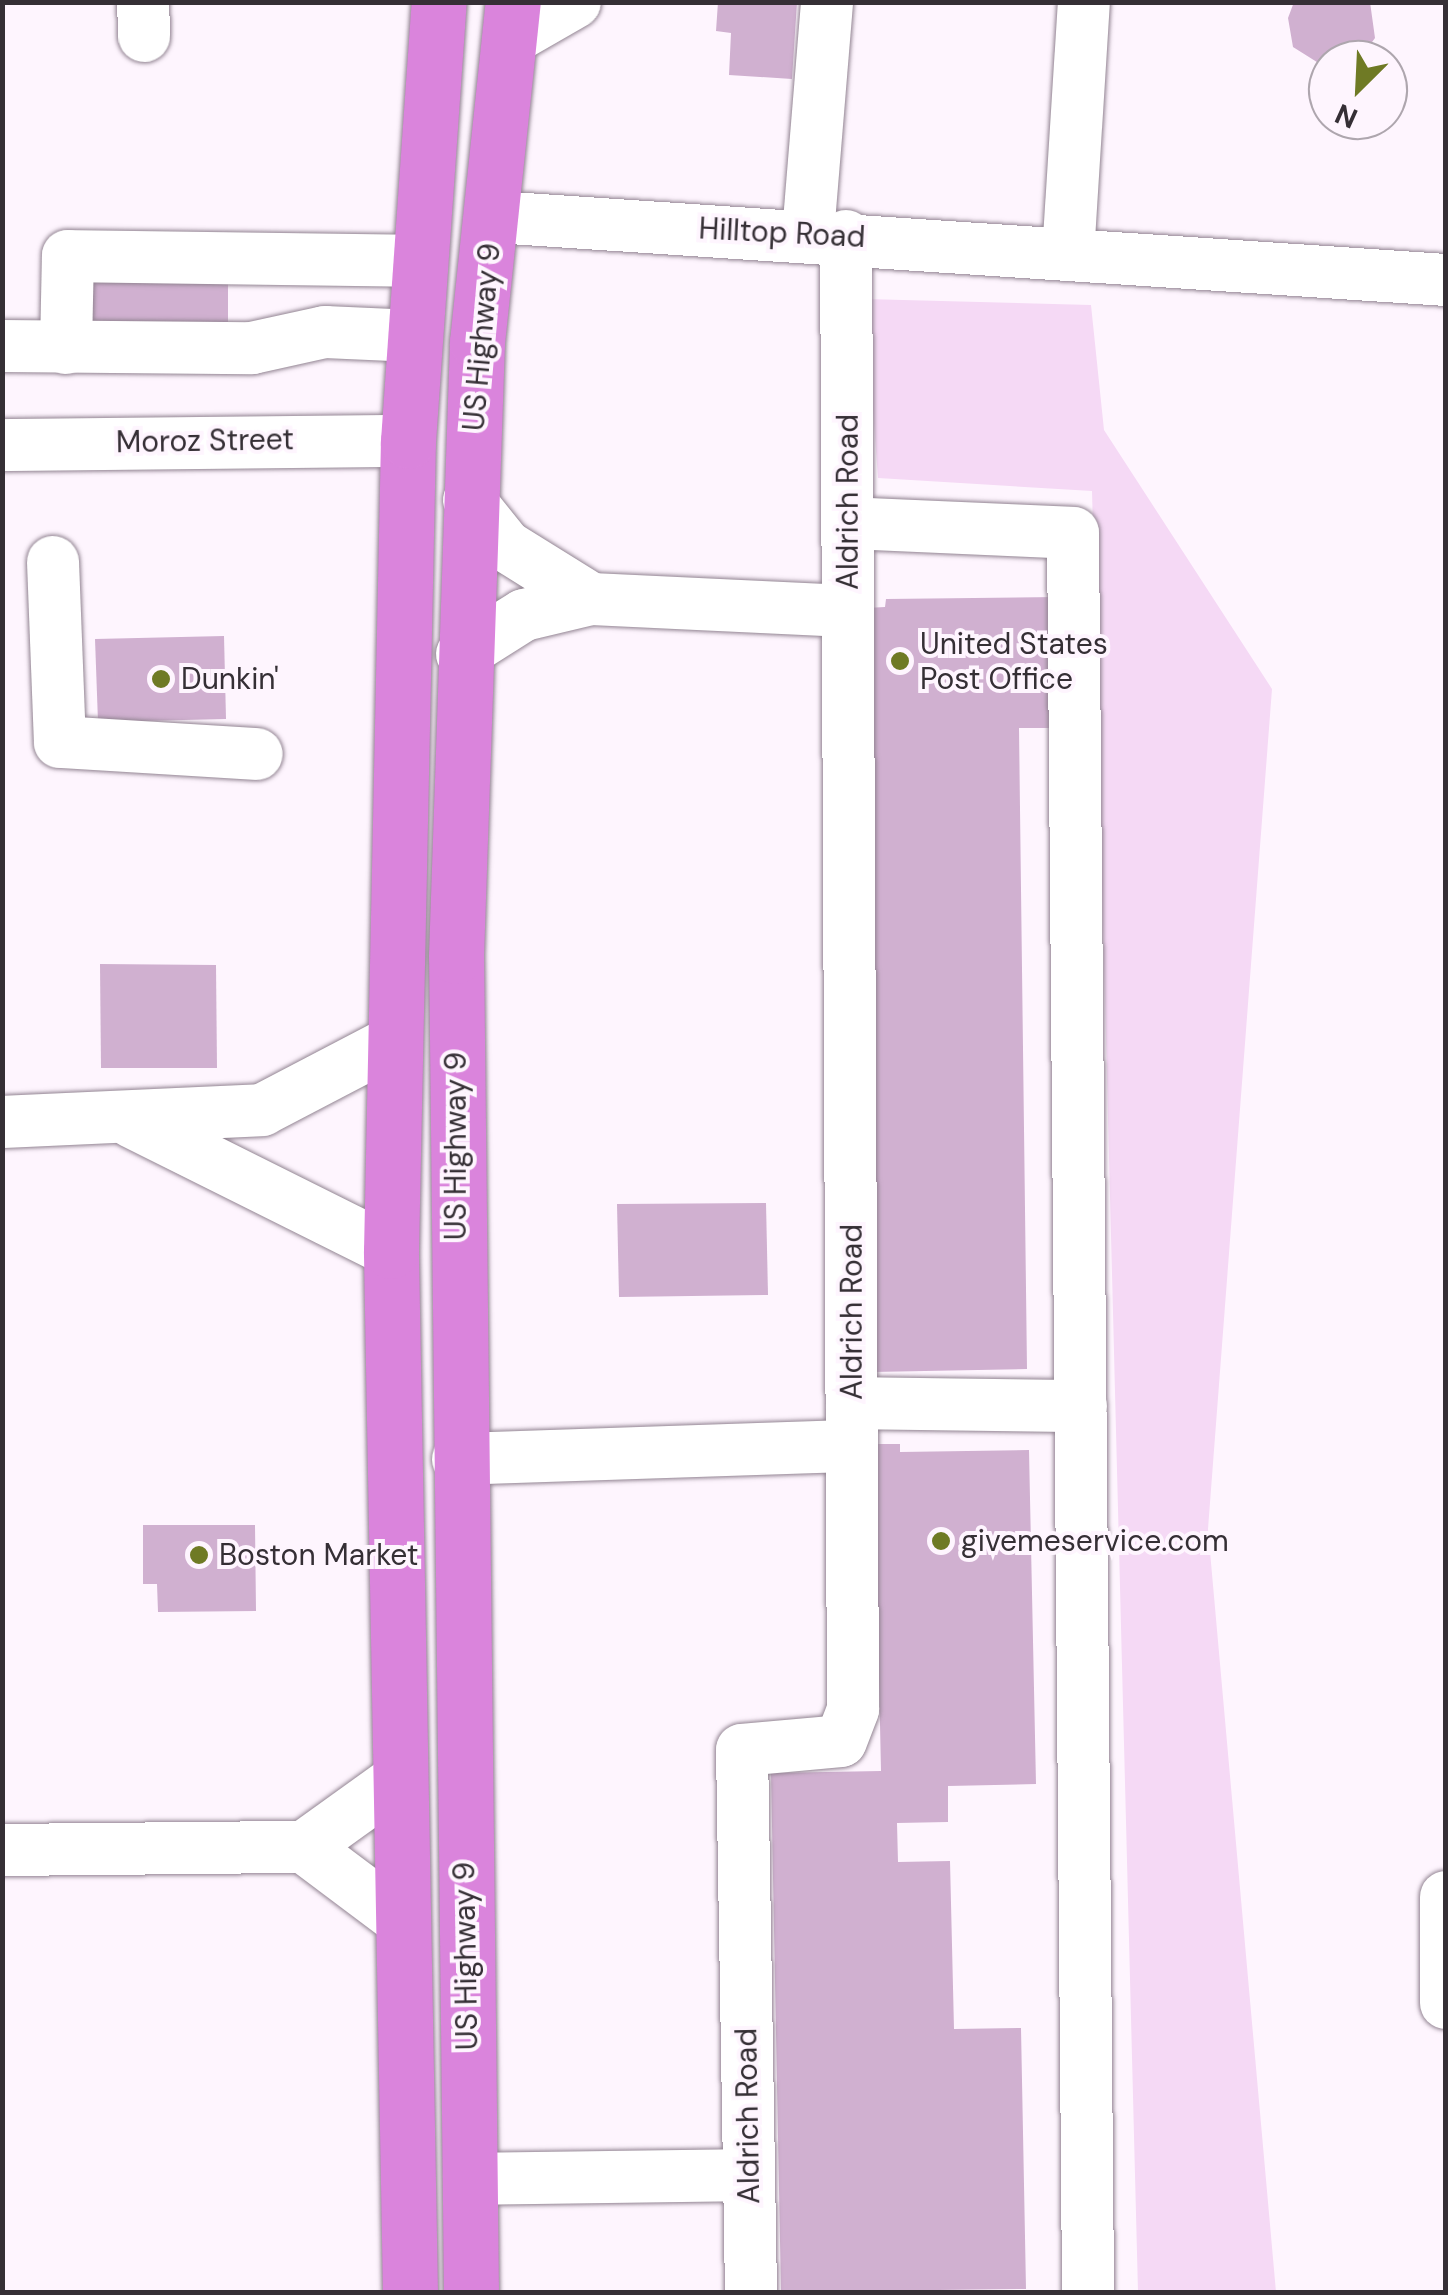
<!DOCTYPE html>
<html>
<head>
<meta charset="utf-8">
<style>
	body { margin:0 }
	#map { position:relative; width:1448px; height:2295px; overflow:hidden; background:#fef5fe; font-family:"DM Sans",sans-serif }
	div>[style] { position:absolute }
	[style*='--x'] { left:calc(var(--x)*1px); top:calc(var(--y)*1px); width:calc(var(--w)*1px); rotate:calc(var(--a)*1deg) }
	.green>* { inset:0; background:#f5d9f5 }
	.building>* { inset:0; background:#d0b0d0 }
	.roads { filter:drop-shadow(0 0 2px #928492) drop-shadow(0 0 2px #928492) }
	.minor>* { height:52px; margin:-26px; padding:0 26px; transform-origin:26px; border-radius:26px; background:#fff }
	.highway>* { height:55px; margin:-27.5px; padding:0 27.5px; transform-origin:27.5px; border-radius:27.5px; background:#da84dc }
	.dots>* { width:28px; height:28px; translate:-50% -50%; box-sizing:border-box; border:5px solid #fef5fe; border-radius:50% }
	span { translate:-50% -50%; white-space:nowrap; text-align:center; line-height:1.15; -webkit-text-stroke:8px #fef5fe; paint-order:stroke }
	.street-label { font-size:30px; color:#352f35 }
	.poi-label { font-size:30px; color:#352f35 }
	.left { translate:0 -50%; text-align:left }
	.frame { position:absolute; inset:0; border:5px solid #352f35; pointer-events:none }
	.north { position:absolute; left:1308px; top:40px; width:100px; height:100px; box-sizing:border-box; background:#fef5fe; border:2px solid #aea6ae; border-radius:50%; rotate:204deg; font-size:28px; font-weight:700; line-height:40px; text-align:center; color:#352f35 }
	.north::after { content:''; display:block; margin:auto; width:35px; height:45px; background:#6f7a25; clip-path:polygon(50% 0,100% 100%,50% 72%,0 100%) }
</style>
</head>
<body>
<div id="map">
	<div class="green">
		<div style="clip-path:polygon(865px 299px,1091px 305px,1104px 430px,1272px 689px,1208px 1529px,1276px 2292px,1138px 2292px,1092px 491px,878px 478px)"></div>
	</div>
	<div class="building">
		<div style="clip-path:polygon(718px 2px,797px 2px,792px 79px,729px 75px,731px 33px,716px 31px)"></div>
		<div style="clip-path:polygon(1370px 2px,1375px 38px,1359px 60px,1328px 60px,1328px 69px,1293px 47px,1288px 18px,1294px 2px)"></div>
		<div style="clip-path:polygon(228px 280px,228px 340px,87px 340px,87px 281px)"></div>
		<div style="clip-path:polygon(1058px 597px,1060px 728px,1019px 728px,1027px 1369px,872px 1372px,866px 608px,885px 607px,886px 599px)"></div>
		<div style="clip-path:polygon(224px 636px,226px 719px,98px 722px,95px 639px)"></div>
		<div style="clip-path:polygon(100px 964px,216px 965px,217px 1068px,101px 1068px)"></div>
		<div style="clip-path:polygon(766px 1203px,768px 1295px,619px 1297px,617px 1204px)"></div>
		<div style="clip-path:polygon(874px 1444px,900px 1444px,900px 1452px,1029px 1450px,1036px 1784px,948px 1786px,948px 1822px,897px 1823px,898px 1862px,950px 1861px,954px 2029px,1021px 2028px,1026px 2289px,781px 2292px,771px 1773px,881px 1771px)"></div>
		<div style="clip-path:polygon(143px 1525px,255px 1525px,256px 1611px,158px 1612px,157px 1584px,143px 1584px)"></div>
	</div>
	<div class="roads">
		<div class="minor">
			<div style="--x:143;--y:2;--w:34;--a:88"></div>
			<div style="--x:509;--y:40;--w:76;--a:-29.9"></div>
			<div style="--x:495;--y:217;--w:953;--a:3.79"></div>
			<div style="--x:808;--y:234;--w:233;--a:-85.3"></div>
			<div style="--x:1068;--y:255;--w:254;--a:-86.4"></div>
			<div style="--x:2;--y:346;--w:250;--a:0.5"></div>
			<div style="--x:252;--y:348;--w:75;--a:-12.4"></div>
			<div style="--x:325;--y:332;--w:90;--a:2.5"></div>
			<div style="--x:66;--y:348;--w:92;--a:-88.8"></div>
			<div style="--x:68;--y:256;--w:353;--a:0.8"></div>
			<div style="--x:2;--y:445;--w:406;--a:-0.6"></div>
			<div style="--x:469;--y:500;--w:59;--a:51.2"></div>
			<div style="--x:506;--y:546;--w:100;--a:31.9"></div>
			<div style="--x:848;--y:523;--w:225;--a:2.5"></div>
			<div style="--x:1073;--y:533;--w:1759;--a:89.51"></div>
			<div style="--x:53;--y:562;--w:180;--a:87.8"></div>
			<div style="--x:60;--y:742;--w:197;--a:3.5"></div>
			<div style="--x:462;--y:654;--w:73;--a:-32.2"></div>
			<div style="--x:524;--y:615;--w:69;--a:-13.4"></div>
			<div style="--x:591;--y:599;--w:256;--a:2.7"></div>
			<div style="--x:2;--y:1122;--w:260;--a:-2.6"></div>
			<div style="--x:262;--y:1110;--w:149;--a:-27.6"></div>
			<div style="--x:132;--y:1122;--w:289;--a:26.5"></div>
			<div style="--x:852;--y:1403;--w:229;--a:0.8"></div>
			<div style="--x:458;--y:1459;--w:393;--a:-1.9"></div>
			<div style="--x:304;--y:1847;--w:120;--a:36.9"></div>
			<div style="--x:2;--y:1850;--w:302;--a:-0.6"></div>
			<div style="--x:304;--y:1847;--w:118;--a:-35.7"></div>
			<div style="--x:1446;--y:1897;--w:106;--a:90"></div>
			<div style="--x:469;--y:2179;--w:279;--a:-0.8"></div>
			<div style="--x:751;--y:2292;--w:542;--a:-90.95"></div>
			<div style="--x:742;--y:1750;--w:99;--a:-5.2"></div>
			<div style="--x:841;--y:1741;--w:34;--a:-69"></div>
			<div style="--x:853;--y:1709;--w:1473;--a:-90.27"></div>
		</div>
		<div class="highway">
			<div style="--x:410;--y:2292;--w:1041;--a:-91.05"></div>
			<div style="--x:391;--y:1251;--w:810;--a:-88.8"></div>
			<div style="--x:408;--y:441;--w:440;--a:-86"></div>
			<div style="--x:471;--y:2292;--w:1336;--a:-90.64"></div>
			<div style="--x:456;--y:956;--w:614;--a:-88.04"></div>
			<div style="--x:477;--y:342;--w:342;--a:-84"></div>
		</div>
	</div>
	<div class="dots">
		<div style="left:900px;top:661px;background:#6f7a25"></div>
		<div style="left:161px;top:679px;background:#6f7a25"></div>
		<div style="left:941px;top:1541px;background:#6f7a25"></div>
		<div style="left:199px;top:1555px;background:#6f7a25"></div>
	</div>
	<div class="street-label">
		<span style="left:782px;top:233px;rotate:3deg">Hilltop Road</span>
		<span style="left:482px;top:337px;rotate:-85deg">US Highway 9</span>
		<span style="left:205px;top:441px;rotate:-1deg">Moroz Street</span>
		<span style="left:848px;top:502px;rotate:-90deg">Aldrich Road</span>
		<span style="left:456px;top:1146px;rotate:-90deg">US Highway 9</span>
		<span style="left:852px;top:1312px;rotate:-90deg">Aldrich Road</span>
		<span style="left:466px;top:1956px;rotate:-91deg">US Highway 9</span>
		<span style="left:748px;top:2116px;rotate:-91deg">Aldrich Road</span>
	</div>
	<div class="poi-label">
		<span class="left" style="left:920px;top:661px">United States<br>Post Office</span>
		<span class="left" style="left:181px;top:679px">Dunkin'</span>
		<span class="left" style="left:961px;top:1541px">givemeservice.com</span>
		<span class="left" style="left:219px;top:1555px">Boston Market</span>
	</div>
	<div class="frame"></div>
	<div class="north">N</div>
</div>
</body>
</html>
